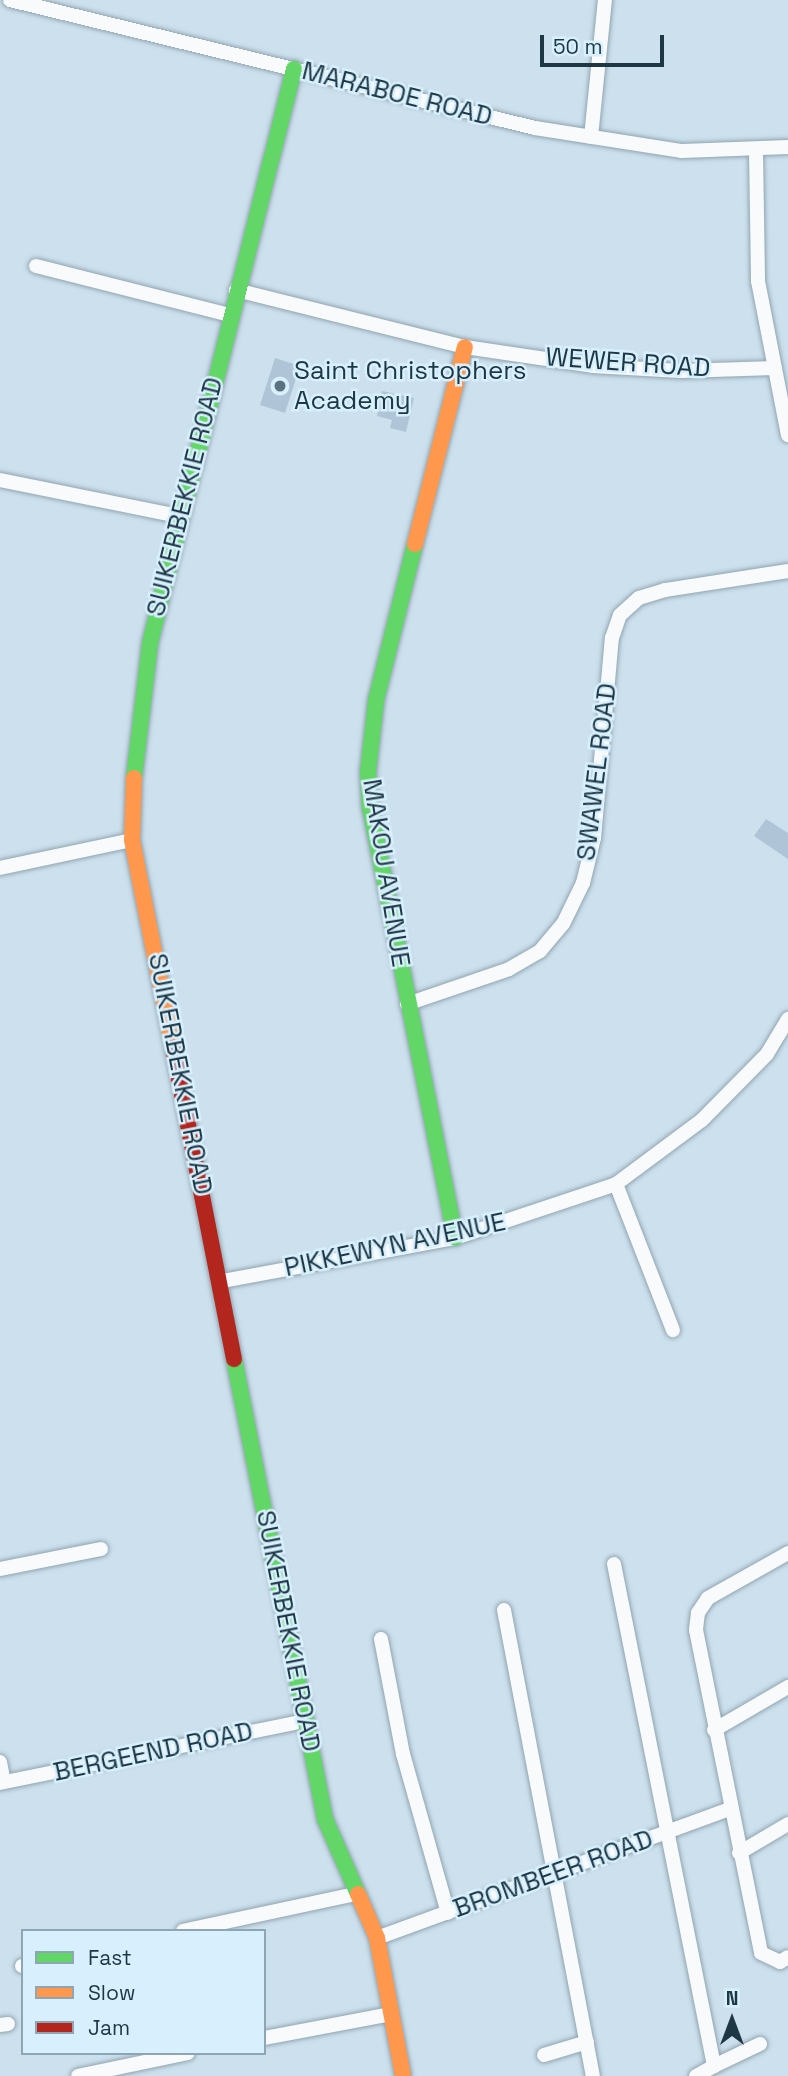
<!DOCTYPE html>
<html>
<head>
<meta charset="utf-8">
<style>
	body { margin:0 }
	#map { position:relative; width:788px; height:2076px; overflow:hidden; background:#cde0ed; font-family:"Space Grotesk",sans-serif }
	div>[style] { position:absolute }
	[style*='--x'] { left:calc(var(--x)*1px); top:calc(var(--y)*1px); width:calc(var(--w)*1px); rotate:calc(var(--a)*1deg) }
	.building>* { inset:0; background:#b0c4d7 }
	.roads { filter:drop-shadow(0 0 2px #90a5b1) drop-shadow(0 0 2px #90a5b1) }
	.street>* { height:14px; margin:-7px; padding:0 7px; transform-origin:7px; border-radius:7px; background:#f8fafc }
	.fast>* { height:16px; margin:-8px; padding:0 8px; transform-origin:8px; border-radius:8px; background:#63d668 }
	.slow>* { height:16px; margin:-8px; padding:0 8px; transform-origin:8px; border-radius:8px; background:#ff974d }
	.jam>* { height:16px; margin:-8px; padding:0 8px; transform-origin:8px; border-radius:8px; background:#b3261e }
	.dots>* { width:19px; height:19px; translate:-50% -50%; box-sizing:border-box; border:4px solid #d8f0fe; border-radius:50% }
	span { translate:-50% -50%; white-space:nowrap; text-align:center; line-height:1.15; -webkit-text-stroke:5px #d8f0fe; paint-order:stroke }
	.street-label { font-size:26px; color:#1e3745 }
	.poi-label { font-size:26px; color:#1e3745 }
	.left { translate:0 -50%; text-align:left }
	.legend { position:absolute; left:21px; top:1929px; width:245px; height:126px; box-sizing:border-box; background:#d8f0fe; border:2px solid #8ea6b4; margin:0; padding:9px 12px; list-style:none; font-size:21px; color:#1e3745 }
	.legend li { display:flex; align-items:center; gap:14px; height:35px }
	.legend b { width:35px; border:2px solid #8ea6b4 }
	.north { position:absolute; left:697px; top:1985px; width:70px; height:70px; -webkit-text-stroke:5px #d8f0fe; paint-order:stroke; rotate:0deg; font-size:19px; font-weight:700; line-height:28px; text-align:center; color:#1e3745 }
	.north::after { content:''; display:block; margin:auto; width:24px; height:32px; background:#1e3745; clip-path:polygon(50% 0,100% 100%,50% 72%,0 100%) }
	.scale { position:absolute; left:540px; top:35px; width:124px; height:32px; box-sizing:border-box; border:4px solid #1e3745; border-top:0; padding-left:9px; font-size:21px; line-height:24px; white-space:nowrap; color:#1e3745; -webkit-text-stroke:5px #d8f0fe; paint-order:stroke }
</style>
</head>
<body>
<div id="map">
	<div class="building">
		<div style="clip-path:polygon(275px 358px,300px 366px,285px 413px,260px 405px)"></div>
		<div style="clip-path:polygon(382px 391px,414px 398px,406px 432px,390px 428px,392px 420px,377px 416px)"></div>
		<div style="clip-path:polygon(766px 819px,788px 833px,788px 859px,754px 836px)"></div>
	</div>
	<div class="roads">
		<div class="street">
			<div style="--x:10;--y:0;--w:540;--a:13.7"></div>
			<div style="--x:535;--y:128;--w:149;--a:8.9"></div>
			<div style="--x:682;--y:151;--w:106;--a:-2.2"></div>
			<div style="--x:591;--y:137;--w:138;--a:-84.2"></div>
			<div style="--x:756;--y:151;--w:130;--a:89.1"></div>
			<div style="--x:758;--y:281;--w:157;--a:79"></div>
			<div style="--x:36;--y:266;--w:200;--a:14.2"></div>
			<div style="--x:236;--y:290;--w:236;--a:14"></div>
			<div style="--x:465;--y:347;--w:129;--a:8.4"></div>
			<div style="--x:593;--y:366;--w:88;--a:3.3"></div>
			<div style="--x:681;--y:371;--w:94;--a:-1.8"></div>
			<div style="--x:0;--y:480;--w:183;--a:11.4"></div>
			<div style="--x:0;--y:868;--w:135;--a:-12"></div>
			<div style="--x:407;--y:1004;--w:108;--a:-18.9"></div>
			<div style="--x:509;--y:969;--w:36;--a:-30"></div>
			<div style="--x:540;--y:951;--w:35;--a:-50"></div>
			<div style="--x:563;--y:924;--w:46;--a:-64"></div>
			<div style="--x:583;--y:883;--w:46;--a:-76.3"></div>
			<div style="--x:594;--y:838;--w:201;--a:-84.9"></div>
			<div style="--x:612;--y:638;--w:24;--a:-71"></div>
			<div style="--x:620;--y:615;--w:25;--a:-42"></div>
			<div style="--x:639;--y:598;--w:27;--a:-17"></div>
			<div style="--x:665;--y:590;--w:124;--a:-8.8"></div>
			<div style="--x:616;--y:1184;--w:157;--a:68.7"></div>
			<div style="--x:222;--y:1281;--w:237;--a:-10.5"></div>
			<div style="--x:455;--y:1238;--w:170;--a:-18.5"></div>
			<div style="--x:616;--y:1184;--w:107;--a:-36.7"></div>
			<div style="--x:702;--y:1120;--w:93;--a:-45.4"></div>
			<div style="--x:767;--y:1054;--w:41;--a:-59"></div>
			<div style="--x:788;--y:1553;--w:92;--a:150.6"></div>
			<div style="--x:708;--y:1598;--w:18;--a:124"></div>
			<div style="--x:698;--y:1613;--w:17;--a:97"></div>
			<div style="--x:696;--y:1630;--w:329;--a:78.6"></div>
			<div style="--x:761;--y:1953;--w:21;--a:25"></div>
			<div style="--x:780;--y:1962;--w:9;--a:-32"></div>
			<div style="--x:614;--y:1564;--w:512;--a:78.73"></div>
			<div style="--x:714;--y:2066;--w:51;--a:-25.6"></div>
			<div style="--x:0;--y:1569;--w:103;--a:-11.2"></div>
			<div style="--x:504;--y:1610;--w:474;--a:79.2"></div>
			<div style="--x:381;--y:1639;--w:117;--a:79.2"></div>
			<div style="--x:403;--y:1754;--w:165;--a:74.2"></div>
			<div style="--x:714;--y:1730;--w:86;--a:-30.2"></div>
			<div style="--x:0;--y:1762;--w:20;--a:79"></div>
			<div style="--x:0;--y:1783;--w:311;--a:-11.5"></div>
			<div style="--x:739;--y:1853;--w:57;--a:-30.6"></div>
			<div style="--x:183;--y:1931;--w:177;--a:-12.1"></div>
			<div style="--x:377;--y:1938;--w:375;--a:-20.1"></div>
			<div style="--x:22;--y:1966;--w:1;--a:0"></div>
			<div style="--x:0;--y:2025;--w:8;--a:-7"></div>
			<div style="--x:264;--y:2038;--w:129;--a:-10.7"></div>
			<div style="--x:544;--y:2055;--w:45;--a:-16.8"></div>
			<div style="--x:78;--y:2076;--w:112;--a:-11.8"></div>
			<div style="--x:696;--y:2076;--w:21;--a:-29"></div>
		</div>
		<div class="fast">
			<div style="--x:415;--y:544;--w:162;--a:104"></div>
			<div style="--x:376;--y:701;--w:71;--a:96.4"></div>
			<div style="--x:368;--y:772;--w:35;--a:87"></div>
			<div style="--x:370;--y:807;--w:439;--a:78.8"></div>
			<div style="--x:134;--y:778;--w:136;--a:-83.2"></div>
			<div style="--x:150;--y:643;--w:592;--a:-75.92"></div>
			<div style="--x:234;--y:1359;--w:469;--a:78.8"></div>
			<div style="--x:325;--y:1819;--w:82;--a:66.3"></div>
		</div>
		<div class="slow">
			<div style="--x:415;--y:544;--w:203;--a:-75.8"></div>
			<div style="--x:134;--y:778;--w:62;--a:91.8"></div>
			<div style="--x:132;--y:840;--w:212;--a:78.8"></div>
			<div style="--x:358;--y:1894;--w:48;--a:66.6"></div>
			<div style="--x:377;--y:1938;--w:140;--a:79.3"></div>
		</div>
		<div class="jam">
			<div style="--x:173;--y:1048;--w:317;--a:78.9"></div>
		</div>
	</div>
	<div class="dots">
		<div style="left:280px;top:386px;background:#5b7280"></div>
	</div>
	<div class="street-label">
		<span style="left:397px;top:94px;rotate:14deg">MARABOE ROAD</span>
		<span style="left:628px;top:363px;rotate:4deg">WEWER ROAD</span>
		<span style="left:185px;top:497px;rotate:-76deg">SUIKERBEKKIE ROAD</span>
		<span style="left:597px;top:772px;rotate:-83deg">SWAWEL ROAD</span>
		<span style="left:386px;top:873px;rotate:81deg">MAKOU AVENUE</span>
		<span style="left:180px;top:1074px;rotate:79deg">SUIKERBEKKIE ROAD</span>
		<span style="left:395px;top:1245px;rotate:-12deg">PIKKEWYN AVENUE</span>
		<span style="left:288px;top:1631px;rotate:79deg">SUIKERBEKKIE ROAD</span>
		<span style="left:153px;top:1752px;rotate:-12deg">BERGEEND ROAD</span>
		<span style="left:553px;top:1874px;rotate:-20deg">BROMBEER ROAD</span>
	</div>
	<div class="poi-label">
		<span class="left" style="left:294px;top:386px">Saint Christophers<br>Academy</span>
	</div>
	<ul class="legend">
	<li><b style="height:9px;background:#63d668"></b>Fast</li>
	<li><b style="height:9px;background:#ff974d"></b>Slow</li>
	<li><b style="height:9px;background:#b3261e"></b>Jam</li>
	</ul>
	<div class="north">N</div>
	<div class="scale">50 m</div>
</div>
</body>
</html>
